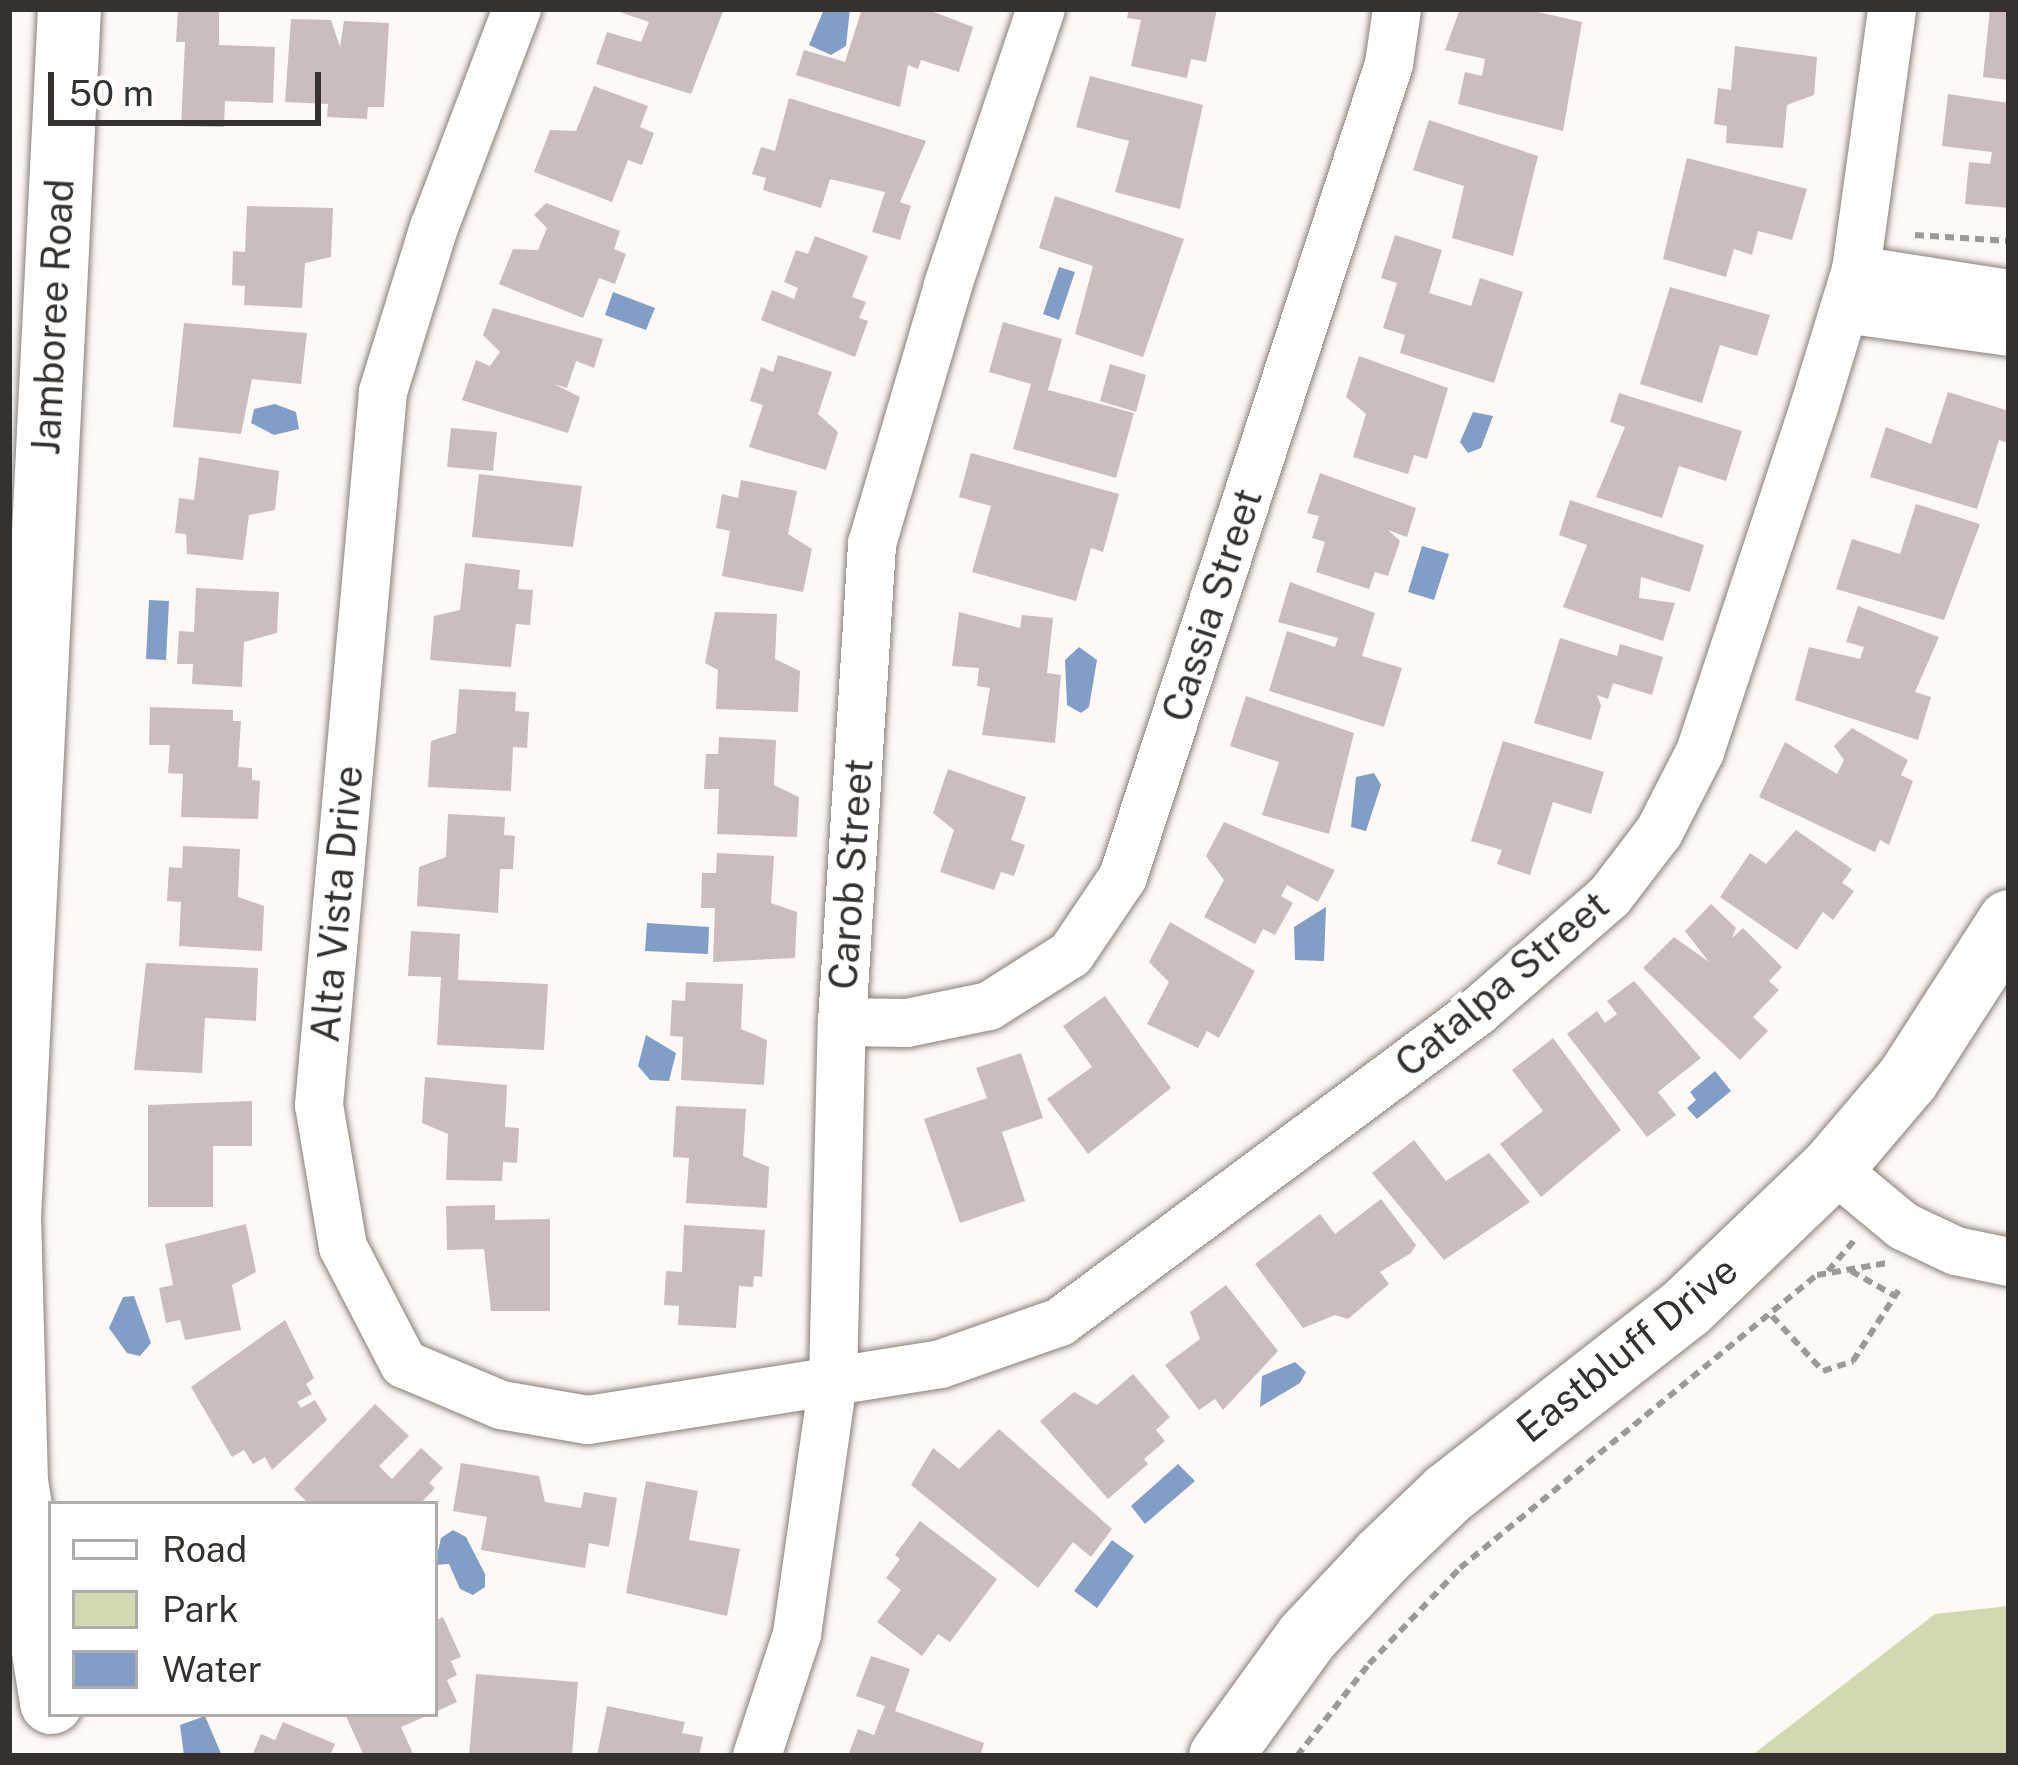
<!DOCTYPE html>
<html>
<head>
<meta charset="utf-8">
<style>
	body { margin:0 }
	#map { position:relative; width:2018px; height:1765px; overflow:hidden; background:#fef9f6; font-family:"Public Sans",sans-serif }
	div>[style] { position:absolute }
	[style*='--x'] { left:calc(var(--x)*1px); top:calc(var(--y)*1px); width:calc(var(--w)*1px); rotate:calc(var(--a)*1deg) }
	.green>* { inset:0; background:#d0d9af }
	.water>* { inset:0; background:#819ec7 }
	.building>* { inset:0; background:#cbbdbc }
	.path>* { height:6px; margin-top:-3px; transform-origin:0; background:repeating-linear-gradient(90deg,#9d9996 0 9px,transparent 0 15px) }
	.roads { filter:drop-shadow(0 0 3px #887f78) drop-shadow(0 0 3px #887f78) }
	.minor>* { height:48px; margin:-24px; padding:0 24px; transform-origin:24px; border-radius:24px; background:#fff }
	.major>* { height:63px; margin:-31.5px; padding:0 31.5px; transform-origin:31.5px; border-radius:31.5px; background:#fff }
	span { translate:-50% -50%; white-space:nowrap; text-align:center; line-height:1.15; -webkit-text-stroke:10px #fff; paint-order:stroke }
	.street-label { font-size:39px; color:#35312e }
	.frame { position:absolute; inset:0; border:12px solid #35312e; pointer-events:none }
	.legend { position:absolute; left:48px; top:1501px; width:390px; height:216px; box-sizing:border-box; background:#fff; border:3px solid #aeadab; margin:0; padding:15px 21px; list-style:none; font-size:36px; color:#35312e }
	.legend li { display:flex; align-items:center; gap:24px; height:60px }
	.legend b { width:60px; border:3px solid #aeadab }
	.scale { position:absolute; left:48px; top:72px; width:273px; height:54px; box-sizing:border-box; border:6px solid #35312e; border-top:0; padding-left:15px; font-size:36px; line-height:42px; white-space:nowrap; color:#35312e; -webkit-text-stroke:9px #fff; paint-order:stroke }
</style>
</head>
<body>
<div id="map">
	<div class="green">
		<div style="clip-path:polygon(2009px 1606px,2009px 1756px,1751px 1756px,1935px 1614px)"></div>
	</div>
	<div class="water">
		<div style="clip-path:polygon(824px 9px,850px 9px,846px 46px,831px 55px,809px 45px)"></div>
		<div style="clip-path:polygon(1059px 267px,1075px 272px,1059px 320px,1043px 314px)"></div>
		<div style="clip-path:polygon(613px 292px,655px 308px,646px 330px,605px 315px)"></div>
		<div style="clip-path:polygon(275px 404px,296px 412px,299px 429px,274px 435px,251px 423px,254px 409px)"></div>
		<div style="clip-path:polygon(1473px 412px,1493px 416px,1481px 448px,1468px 453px,1460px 442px)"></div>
		<div style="clip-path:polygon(1422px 546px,1449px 554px,1434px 600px,1408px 592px)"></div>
		<div style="clip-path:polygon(149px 600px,169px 601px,166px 660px,146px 659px)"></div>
		<div style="clip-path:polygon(1079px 647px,1097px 660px,1089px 707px,1081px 713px,1067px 705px,1065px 660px)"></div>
		<div style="clip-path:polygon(1374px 773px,1381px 785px,1366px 831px,1351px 827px,1356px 777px)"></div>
		<div style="clip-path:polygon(1326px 907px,1324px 961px,1295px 960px,1294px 927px)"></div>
		<div style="clip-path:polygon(647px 923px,709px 927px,708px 954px,645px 951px)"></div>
		<div style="clip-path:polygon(646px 1035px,676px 1053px,669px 1081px,650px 1080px,638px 1066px)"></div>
		<div style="clip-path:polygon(1715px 1071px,1731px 1091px,1697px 1119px,1687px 1108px,1696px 1100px,1690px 1092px)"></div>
		<div style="clip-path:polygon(134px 1296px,151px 1343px,140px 1356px,127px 1353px,109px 1328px,123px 1297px)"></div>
		<div style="clip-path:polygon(1295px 1362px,1306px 1372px,1300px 1383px,1260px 1407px,1262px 1376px)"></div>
		<div style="clip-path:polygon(1178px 1464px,1195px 1481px,1145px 1524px,1131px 1506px)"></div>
		<div style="clip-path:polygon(453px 1530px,466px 1537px,485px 1574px,485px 1587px,473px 1595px,460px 1589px,449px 1564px,435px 1565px,441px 1538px)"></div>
		<div style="clip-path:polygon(1112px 1540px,1134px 1556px,1097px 1608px,1074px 1591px)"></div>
		<div style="clip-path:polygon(205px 1716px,222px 1756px,184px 1756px,180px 1725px)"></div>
	</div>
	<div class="building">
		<div style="clip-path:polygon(178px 9px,219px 9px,219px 45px,275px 47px,273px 103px,225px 101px,224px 127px,181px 126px,185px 42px,176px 42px)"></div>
		<div style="clip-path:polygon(611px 9px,724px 9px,691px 94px,596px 64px,607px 32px,641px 42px,649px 22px)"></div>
		<div style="clip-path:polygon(862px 9px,926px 9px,973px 27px,959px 72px,921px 60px,918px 69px,908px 65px,900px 107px,796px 75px,804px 50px,845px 62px)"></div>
		<div style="clip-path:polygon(1129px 9px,1217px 9px,1206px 62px,1191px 59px,1187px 78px,1131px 66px,1141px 20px,1127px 18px)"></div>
		<div style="clip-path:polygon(1460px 9px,1525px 9px,1582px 22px,1563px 131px,1458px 104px,1465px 72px,1482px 76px,1485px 59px,1445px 50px)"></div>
		<div style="clip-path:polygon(1990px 9px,2009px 11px,2009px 80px,1983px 77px)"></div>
		<div style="clip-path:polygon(291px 19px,331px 20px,340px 47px,344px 21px,389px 23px,384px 107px,368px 107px,367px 119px,327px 117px,328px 104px,285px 102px)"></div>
		<div style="clip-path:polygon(1735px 46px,1817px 57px,1814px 95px,1787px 105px,1783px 148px,1726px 143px,1727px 126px,1714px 124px,1718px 88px,1731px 90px)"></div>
		<div style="clip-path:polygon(1090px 76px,1203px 105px,1180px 209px,1115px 192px,1129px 141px,1076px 127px)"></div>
		<div style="clip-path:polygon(594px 86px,648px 106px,640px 127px,654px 133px,642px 165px,628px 160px,612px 202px,534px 172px,550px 130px,576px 131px)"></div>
		<div style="clip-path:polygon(1948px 94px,2009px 103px,2009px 208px,1965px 204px,1969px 162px,1990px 164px,1992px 152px,1942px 146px)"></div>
		<div style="clip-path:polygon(789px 98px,926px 141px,900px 202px,911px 206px,900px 240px,872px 232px,885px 192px,830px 179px,821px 208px,763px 190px,766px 178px,752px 174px,761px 147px,775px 151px)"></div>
		<div style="clip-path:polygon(1429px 120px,1538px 156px,1513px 256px,1452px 238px,1464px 186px,1413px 170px)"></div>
		<div style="clip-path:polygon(1687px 158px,1807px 189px,1792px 240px,1758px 231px,1752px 255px,1734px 249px,1726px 277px,1663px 259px)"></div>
		<div style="clip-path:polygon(1055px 196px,1184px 239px,1143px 357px,1075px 334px,1093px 266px,1039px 248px)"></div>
		<div style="clip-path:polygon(546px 203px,620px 231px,614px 249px,626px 254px,615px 284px,599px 278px,583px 318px,499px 284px,513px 249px,538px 250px,547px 228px,534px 215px)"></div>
		<div style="clip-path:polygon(247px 206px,333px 208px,331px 257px,305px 263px,302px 308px,244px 305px,245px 286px,232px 285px,233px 251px,245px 252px)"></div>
		<div style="clip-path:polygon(1395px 235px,1442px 250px,1429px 293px,1471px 306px,1480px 278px,1523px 292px,1494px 383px,1400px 353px,1405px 335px,1383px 328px,1397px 283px,1381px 278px)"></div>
		<div style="clip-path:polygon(815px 236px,868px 256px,852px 297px,866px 302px,859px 318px,868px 321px,855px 357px,761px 320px,772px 290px,794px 299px,798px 288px,784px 282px,796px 250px,808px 254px)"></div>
		<div style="clip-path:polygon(1670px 287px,1770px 315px,1757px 356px,1720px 345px,1702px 403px,1640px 384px)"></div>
		<div style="clip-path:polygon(493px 308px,603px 339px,594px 368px,576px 361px,567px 388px,554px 384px,580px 397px,568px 433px,462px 400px,476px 360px,490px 366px,500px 352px,483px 335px)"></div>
		<div style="clip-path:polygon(1003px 322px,1062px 339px,1048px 390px,1134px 413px,1116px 478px,1013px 449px,1031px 384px,989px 372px)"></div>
		<div style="clip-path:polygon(184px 323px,307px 333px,301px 384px,252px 379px,241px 434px,173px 427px)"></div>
		<div style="clip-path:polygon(778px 355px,832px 372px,818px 414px,838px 432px,826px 470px,749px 447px,763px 405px,750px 401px,761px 367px,773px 372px)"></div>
		<div style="clip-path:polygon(1359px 356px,1448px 388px,1427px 459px,1414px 455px,1408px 474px,1353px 457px,1366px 414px,1346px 397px)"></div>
		<div style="clip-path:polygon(1110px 364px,1146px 375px,1136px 412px,1100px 401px)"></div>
		<div style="clip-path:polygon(1948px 392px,2009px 411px,2009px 443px,1999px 440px,1977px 509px,1870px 477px,1886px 427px,1931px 444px)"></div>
		<div style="clip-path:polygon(1619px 393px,1742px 431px,1726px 481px,1679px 466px,1662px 518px,1596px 497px,1625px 427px,1610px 422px)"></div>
		<div style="clip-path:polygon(451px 428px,497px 432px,493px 471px,447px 467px)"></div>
		<div style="clip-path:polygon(971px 453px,1119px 494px,1103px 552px,1091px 548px,1076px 601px,972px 572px,991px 506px,959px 497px)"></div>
		<div style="clip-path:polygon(199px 457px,279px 471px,275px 510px,249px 515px,243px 560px,187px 554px,186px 534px,175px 533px,179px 498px,194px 500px)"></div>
		<div style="clip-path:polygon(1320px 473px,1416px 508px,1407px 537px,1388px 530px,1400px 541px,1388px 576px,1375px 572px,1369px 589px,1316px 572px,1325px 542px,1312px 538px,1319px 516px,1307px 513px)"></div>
		<div style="clip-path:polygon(479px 474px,582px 486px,573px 547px,472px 537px)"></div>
		<div style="clip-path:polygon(741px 480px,797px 491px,788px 534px,812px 549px,803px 592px,722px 576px,730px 531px,716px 528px,722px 494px,738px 498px)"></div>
		<div style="clip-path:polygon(1570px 500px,1704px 545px,1690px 592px,1641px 577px,1639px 598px,1675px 603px,1663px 641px,1563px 607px,1587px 545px,1559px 535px)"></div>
		<div style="clip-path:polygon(1916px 504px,1980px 524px,1944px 620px,1836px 589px,1852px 539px,1900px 554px)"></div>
		<div style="clip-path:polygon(465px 563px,520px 570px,518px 589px,533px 590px,530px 625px,516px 624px,511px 667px,430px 660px,434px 616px,460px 610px)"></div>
		<div style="clip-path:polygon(1290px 582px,1375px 613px,1362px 656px,1402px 668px,1384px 727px,1269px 691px,1287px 631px,1335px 647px,1338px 638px,1278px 622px)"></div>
		<div style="clip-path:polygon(196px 588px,279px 592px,277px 633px,244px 642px,242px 687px,192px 684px,193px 664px,177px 664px,179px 631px,194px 632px)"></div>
		<div style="clip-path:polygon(1858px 606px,1939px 637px,1915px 692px,1931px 697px,1918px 740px,1795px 700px,1809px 647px,1860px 659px,1864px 647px,1846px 642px)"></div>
		<div style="clip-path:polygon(715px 612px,777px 614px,775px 659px,800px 671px,798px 712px,716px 709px,718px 670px,705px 663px)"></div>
		<div style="clip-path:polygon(959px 612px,1020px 628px,1022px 615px,1053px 618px,1047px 673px,1061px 675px,1055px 743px,982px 735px,990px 688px,977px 686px,979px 668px,952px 666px)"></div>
		<div style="clip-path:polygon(1560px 638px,1617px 656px,1620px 644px,1663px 657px,1652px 695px,1613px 683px,1608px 699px,1597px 695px,1601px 706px,1591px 740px,1534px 723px)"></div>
		<div style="clip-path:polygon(459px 689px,516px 692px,515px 711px,529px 712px,527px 748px,513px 747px,511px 791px,428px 787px,431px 741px,456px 733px)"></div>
		<div style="clip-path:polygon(1246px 696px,1354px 733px,1329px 834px,1262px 815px,1279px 762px,1230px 746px)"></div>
		<div style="clip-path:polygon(150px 707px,233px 710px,233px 721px,241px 721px,238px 767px,252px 768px,252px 780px,260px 781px,258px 819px,181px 817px,183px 774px,168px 773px,170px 745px,149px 745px)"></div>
		<div style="clip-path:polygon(1852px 728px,1908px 760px,1901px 775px,1913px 781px,1889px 845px,1880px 840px,1875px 852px,1759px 797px,1785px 742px,1837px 774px,1844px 760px,1834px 746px)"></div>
		<div style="clip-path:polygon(719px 737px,776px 740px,774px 785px,799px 797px,797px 837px,717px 834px,719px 789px,704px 789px,706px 754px,718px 754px)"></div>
		<div style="clip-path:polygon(1503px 741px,1604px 772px,1591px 814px,1553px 802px,1530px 875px,1497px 864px,1502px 850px,1471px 841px)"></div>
		<div style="clip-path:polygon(948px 769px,1026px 797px,1011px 840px,1025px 845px,1014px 876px,1001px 872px,994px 890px,940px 872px,954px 830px,933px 813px)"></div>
		<div style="clip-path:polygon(448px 814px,505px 817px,504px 835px,515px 836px,513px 869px,500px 869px,498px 913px,417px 906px,419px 867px,446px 857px)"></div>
		<div style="clip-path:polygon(1224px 822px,1335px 870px,1318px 902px,1287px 885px,1281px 896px,1293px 903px,1275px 935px,1263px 929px,1255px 944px,1204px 917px,1224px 880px,1206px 856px)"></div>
		<div style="clip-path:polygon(1796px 830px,1852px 869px,1842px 883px,1854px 891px,1833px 920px,1823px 912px,1797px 950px,1720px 897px,1750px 853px,1766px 864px)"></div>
		<div style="clip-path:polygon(183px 846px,240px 849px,238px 897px,264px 906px,262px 951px,179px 946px,181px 902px,167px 901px,169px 867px,182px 868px)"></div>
		<div style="clip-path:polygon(717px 853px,774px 856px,771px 903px,797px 912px,795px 958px,713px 962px,715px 908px,701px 908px,702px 873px,716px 873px)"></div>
		<div style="clip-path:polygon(1711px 904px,1736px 928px,1732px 938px,1743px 928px,1782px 967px,1769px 981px,1779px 990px,1753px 1017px,1768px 1031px,1740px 1060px,1643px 968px,1674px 937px,1709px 962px,1685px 931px)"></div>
		<div style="clip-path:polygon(1170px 922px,1255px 971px,1219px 1038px,1207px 1031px,1198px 1048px,1147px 1024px,1169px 982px,1149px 962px)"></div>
		<div style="clip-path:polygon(411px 931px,460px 934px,458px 980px,548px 984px,544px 1050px,437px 1045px,441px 977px,408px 976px)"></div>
		<div style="clip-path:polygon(146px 963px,258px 968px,256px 1021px,205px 1018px,202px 1073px,134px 1070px)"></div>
		<div style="clip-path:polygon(1634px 981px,1701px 1058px,1658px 1092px,1676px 1115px,1647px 1137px,1567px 1034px,1597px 1011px,1605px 1023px,1617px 1014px,1607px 1001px)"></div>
		<div style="clip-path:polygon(686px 982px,743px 984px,741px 1029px,767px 1040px,764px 1085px,681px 1080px,683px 1037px,670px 1036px,672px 1000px,685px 1001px)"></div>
		<div style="clip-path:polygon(1105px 996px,1171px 1088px,1088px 1154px,1047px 1099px,1092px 1067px,1063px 1026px)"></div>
		<div style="clip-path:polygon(1553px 1038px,1621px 1130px,1541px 1197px,1500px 1144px,1543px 1111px,1512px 1070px)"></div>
		<div style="clip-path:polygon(1021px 1053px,1043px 1118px,1002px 1132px,1025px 1201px,960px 1223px,924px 1119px,987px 1098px,976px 1068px)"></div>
		<div style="clip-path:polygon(425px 1077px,507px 1085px,505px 1127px,519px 1128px,517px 1163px,503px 1162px,502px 1181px,446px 1180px,448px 1134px,422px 1123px)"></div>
		<div style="clip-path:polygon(252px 1101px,252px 1146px,213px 1146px,213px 1207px,148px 1207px,148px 1105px)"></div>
		<div style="clip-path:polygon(676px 1106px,746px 1109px,743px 1156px,769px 1167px,767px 1208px,686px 1203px,689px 1158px,673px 1157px)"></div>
		<div style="clip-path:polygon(1414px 1140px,1446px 1181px,1489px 1153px,1530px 1202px,1444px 1260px,1372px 1173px)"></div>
		<div style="clip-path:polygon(1381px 1199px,1416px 1245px,1411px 1253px,1380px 1272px,1389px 1284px,1348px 1319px,1335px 1315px,1303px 1328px,1255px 1264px,1320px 1214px,1335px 1234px)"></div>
		<div style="clip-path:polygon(495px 1205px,495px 1220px,550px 1219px,550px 1311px,491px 1311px,484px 1249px,447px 1250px,446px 1206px)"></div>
		<div style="clip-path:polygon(246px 1224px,256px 1272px,232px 1285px,241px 1330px,185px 1340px,180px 1320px,166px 1323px,159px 1288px,173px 1285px,165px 1244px)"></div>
		<div style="clip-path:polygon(684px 1225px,765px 1230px,762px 1277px,754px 1276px,753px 1287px,739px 1286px,736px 1328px,678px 1325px,679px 1306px,664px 1305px,666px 1271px,682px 1272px)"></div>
		<div style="clip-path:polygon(1226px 1285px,1278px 1351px,1223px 1410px,1215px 1399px,1199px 1410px,1165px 1365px,1200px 1339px,1190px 1312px)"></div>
		<div style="clip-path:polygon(285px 1320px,314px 1378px,306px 1384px,312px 1394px,297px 1402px,301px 1408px,315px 1400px,327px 1420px,272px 1470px,265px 1457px,253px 1464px,244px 1450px,232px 1457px,191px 1387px)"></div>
		<div style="clip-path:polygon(1133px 1374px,1170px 1417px,1156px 1430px,1165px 1441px,1144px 1459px,1148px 1464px,1108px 1499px,1040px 1421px,1074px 1392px,1097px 1405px)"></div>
		<div style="clip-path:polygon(375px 1404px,409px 1436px,379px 1466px,392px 1479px,421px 1448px,443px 1468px,429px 1483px,435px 1488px,420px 1504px,309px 1504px,294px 1489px)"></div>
		<div style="clip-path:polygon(999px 1429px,1112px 1529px,1091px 1557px,1073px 1542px,1038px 1588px,911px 1485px,933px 1448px,959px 1469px)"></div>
		<div style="clip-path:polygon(461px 1463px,539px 1476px,545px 1502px,581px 1508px,584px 1492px,617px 1498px,609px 1547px,589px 1543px,585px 1568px,481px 1550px,487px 1517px,453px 1511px)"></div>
		<div style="clip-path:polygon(646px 1481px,698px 1491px,689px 1540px,740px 1549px,727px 1616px,626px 1593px)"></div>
		<div style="clip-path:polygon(920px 1521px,997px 1579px,950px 1642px,938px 1634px,922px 1656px,877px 1622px,901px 1590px,886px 1578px,900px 1559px,895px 1555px)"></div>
		<div style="clip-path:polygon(443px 1617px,461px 1657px,451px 1661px,457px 1675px,447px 1680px,457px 1702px,435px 1712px,435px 1621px)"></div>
		<div style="clip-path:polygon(871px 1656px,910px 1669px,895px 1711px,984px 1743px,980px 1756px,848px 1756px,858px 1729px,874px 1735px,885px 1706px,856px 1696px)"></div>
		<div style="clip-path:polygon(476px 1674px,578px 1682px,572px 1755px,469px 1756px)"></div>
		<div style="clip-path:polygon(607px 1706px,685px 1722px,682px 1733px,703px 1737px,699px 1756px,597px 1756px)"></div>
		<div style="clip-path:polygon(345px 1714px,431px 1714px,401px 1727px,414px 1756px,364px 1756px)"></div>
		<div style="clip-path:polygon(283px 1722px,335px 1744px,330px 1756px,252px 1756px,261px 1734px,275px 1740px)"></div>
	</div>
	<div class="path">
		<div style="--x:1915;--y:235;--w:94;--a:3.7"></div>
		<div style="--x:1828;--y:1271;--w:45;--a:-49.5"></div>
		<div style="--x:1851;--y:1271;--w:51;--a:29.6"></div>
		<div style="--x:1772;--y:1316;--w:75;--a:47.2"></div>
		<div style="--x:1823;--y:1371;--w:32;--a:-18"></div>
		<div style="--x:1853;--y:1361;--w:90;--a:-57.2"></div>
		<div style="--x:1297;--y:1756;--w:117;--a:-52"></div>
		<div style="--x:1369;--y:1664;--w:132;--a:-46.5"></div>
		<div style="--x:1460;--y:1568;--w:462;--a:-39.4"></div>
		<div style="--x:1817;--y:1275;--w:71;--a:-9.7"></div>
	</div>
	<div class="roads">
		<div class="minor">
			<div style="--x:517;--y:9;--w:233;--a:110.8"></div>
			<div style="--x:434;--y:227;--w:173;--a:107.2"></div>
			<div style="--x:383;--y:392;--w:716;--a:95.13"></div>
			<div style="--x:319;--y:1105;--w:144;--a:80.4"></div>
			<div style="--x:343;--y:1247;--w:132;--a:62.5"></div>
			<div style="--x:404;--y:1364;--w:105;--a:22.9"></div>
			<div style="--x:501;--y:1405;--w:88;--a:9.8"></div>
			<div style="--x:588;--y:1420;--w:357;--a:-9"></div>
			<div style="--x:941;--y:1364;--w:126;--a:-19.4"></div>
			<div style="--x:1060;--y:1322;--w:520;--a:-36.63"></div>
			<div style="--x:1477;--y:1012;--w:176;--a:-41.1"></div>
			<div style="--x:1610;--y:896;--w:81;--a:-52.6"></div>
			<div style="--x:1659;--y:832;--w:90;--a:-62.9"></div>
			<div style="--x:1700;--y:752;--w:363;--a:-71.7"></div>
			<div style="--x:1814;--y:407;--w:143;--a:-73"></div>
			<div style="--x:1856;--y:270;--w:263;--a:-82.1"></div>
			<div style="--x:1856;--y:270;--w:155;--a:8.9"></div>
			<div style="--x:1844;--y:309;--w:167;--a:7.9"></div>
			<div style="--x:842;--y:1022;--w:65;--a:0.9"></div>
			<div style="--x:907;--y:1023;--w:84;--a:-11.7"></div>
			<div style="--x:989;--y:1006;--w:97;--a:-32.4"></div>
			<div style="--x:1071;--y:954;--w:93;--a:-56"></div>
			<div style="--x:1123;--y:877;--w:855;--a:-71.88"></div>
			<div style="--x:1389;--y:64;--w:56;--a:-81.7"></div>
			<div style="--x:1832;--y:1167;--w:92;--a:39.7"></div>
			<div style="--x:1903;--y:1226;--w:59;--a:25.3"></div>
			<div style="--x:1956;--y:1251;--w:54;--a:11.7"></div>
			<div style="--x:757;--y:1756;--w:128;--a:-71.8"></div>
			<div style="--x:797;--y:1634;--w:257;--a:-81.9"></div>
			<div style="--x:833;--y:1380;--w:358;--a:-88.6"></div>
			<div style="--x:842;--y:1022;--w:479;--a:-86.4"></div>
			<div style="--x:872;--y:544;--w:270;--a:-73.6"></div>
			<div style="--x:948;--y:285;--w:291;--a:-71.4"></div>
		</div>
		<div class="major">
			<div style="--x:51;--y:1702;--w:223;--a:-99"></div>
			<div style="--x:16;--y:1482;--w:265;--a:-91.5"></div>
			<div style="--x:9;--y:1217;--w:1209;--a:-87.16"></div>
			<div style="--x:1220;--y:1756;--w:147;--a:-54.1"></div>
			<div style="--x:1306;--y:1637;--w:111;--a:-46.8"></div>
			<div style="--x:1382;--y:1556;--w:91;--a:-43.7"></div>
			<div style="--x:1448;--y:1493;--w:301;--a:-38"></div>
			<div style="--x:1685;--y:1308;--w:204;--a:-43.8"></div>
			<div style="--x:1832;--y:1167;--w:116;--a:-49.6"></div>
			<div style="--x:1907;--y:1079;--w:188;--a:-57.2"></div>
		</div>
	</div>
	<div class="street-label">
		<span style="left:53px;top:317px;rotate:-87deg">Jamboree Road</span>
		<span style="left:1212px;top:605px;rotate:-72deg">Cassia Street</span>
		<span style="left:851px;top:874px;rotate:-86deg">Carob Street</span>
		<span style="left:337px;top:904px;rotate:-85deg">Alta Vista Drive</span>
		<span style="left:1502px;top:984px;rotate:-40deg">Catalpa Street</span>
		<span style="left:1627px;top:1349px;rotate:-39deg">Eastbluff Drive</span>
	</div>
	<div class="frame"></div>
	<ul class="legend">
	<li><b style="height:15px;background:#fff"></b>Road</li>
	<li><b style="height:33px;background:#d0d9af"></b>Park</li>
	<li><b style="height:33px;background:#819ec7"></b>Water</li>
	</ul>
	<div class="scale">50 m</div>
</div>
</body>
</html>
